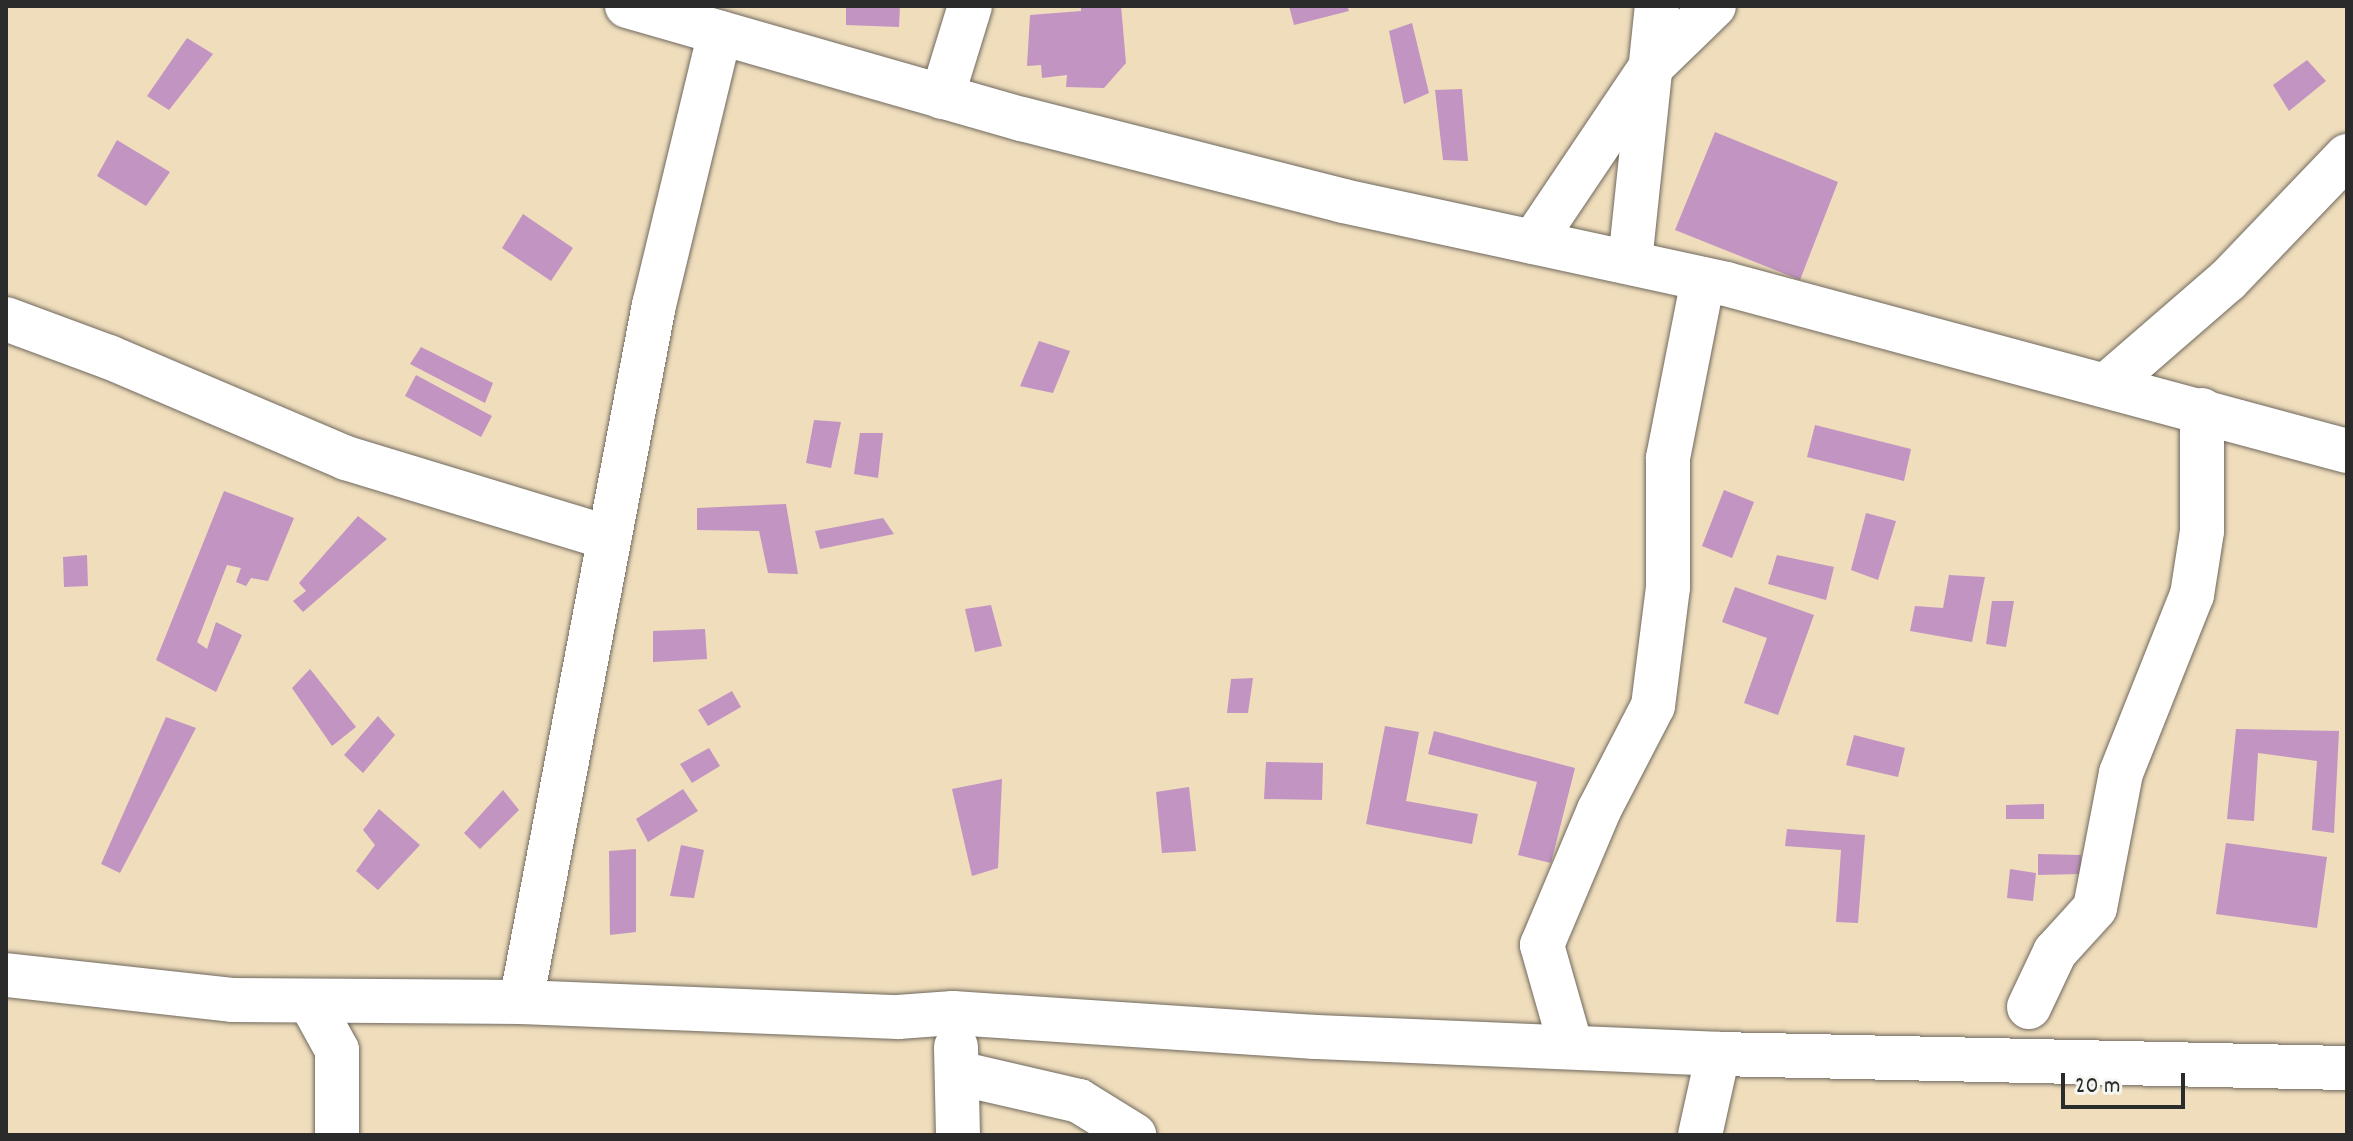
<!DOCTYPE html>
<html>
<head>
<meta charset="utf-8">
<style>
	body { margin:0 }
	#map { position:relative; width:2353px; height:1141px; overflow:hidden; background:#efddbc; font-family:Dekko,sans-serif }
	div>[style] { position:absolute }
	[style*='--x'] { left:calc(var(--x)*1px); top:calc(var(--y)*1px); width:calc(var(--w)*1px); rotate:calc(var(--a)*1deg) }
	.building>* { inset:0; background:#c294c2 }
	.roads { filter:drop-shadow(0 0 2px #70695e) drop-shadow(0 0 2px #70695e) }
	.minor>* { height:44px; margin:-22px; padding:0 22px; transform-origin:22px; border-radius:22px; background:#fff }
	span { translate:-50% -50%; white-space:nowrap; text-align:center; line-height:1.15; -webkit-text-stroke:6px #f6f6f2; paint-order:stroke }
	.frame { position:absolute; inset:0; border:8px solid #2b2b2b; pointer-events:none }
	.scale { position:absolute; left:2061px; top:1073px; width:124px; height:36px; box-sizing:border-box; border:4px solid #2b2b2b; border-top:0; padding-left:10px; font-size:24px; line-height:28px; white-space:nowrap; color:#2b2b2b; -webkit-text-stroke:6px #f6f6f2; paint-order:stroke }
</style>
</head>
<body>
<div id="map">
	<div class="building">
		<div style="clip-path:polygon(846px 6px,900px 6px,899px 27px,846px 25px)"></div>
		<div style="clip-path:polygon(1081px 6px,1121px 6px,1126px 63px,1104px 88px,1066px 87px,1067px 75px,1042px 78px,1041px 65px,1027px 66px,1030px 15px,1081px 11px)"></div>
		<div style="clip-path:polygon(1289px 6px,1347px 6px,1349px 11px,1294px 25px)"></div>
		<div style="clip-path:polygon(1412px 23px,1429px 93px,1404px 104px,1389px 31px)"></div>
		<div style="clip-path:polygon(187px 38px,213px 54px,169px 110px,147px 96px)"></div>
		<div style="clip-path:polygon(2307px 60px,2326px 81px,2289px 111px,2273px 85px)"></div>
		<div style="clip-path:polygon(1462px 89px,1468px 161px,1443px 160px,1435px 90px)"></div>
		<div style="clip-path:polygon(1715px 132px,1838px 182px,1800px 280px,1675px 230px)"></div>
		<div style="clip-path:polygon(117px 140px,170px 172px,146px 206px,97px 176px)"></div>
		<div style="clip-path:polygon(523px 214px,573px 248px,551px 281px,502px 248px)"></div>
		<div style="clip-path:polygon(1039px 341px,1070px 351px,1053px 393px,1020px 386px)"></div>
		<div style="clip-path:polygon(421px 347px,493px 383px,485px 403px,410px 364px)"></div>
		<div style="clip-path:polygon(416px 375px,492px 416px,481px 437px,405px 396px)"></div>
		<div style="clip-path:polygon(814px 420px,841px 422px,831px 468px,806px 463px)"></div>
		<div style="clip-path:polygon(1815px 425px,1911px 449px,1904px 481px,1807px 457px)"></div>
		<div style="clip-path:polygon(860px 433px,883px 433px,878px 478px,854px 474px)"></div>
		<div style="clip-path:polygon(1724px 490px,1754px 502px,1732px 558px,1702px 546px)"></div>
		<div style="clip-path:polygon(224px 491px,294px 518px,268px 581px,251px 578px,246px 586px,236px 582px,241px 568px,227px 565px,197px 642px,207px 649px,216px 622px,242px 635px,216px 692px,156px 660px)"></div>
		<div style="clip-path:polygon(786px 504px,798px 574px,768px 573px,759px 531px,697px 530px,697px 508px)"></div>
		<div style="clip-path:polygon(1866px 513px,1896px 521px,1878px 580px,1851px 570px)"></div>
		<div style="clip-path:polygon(358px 516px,387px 539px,303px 612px,293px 601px,306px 591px,299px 583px)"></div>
		<div style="clip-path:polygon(883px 518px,894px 534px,820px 549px,815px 531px)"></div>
		<div style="clip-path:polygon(87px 555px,88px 586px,64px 587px,63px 557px)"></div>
		<div style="clip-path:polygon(1777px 555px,1834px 567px,1826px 600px,1768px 584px)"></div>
		<div style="clip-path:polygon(1949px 575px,1985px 577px,1972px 642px,1910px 631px,1915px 606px,1943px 608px)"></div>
		<div style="clip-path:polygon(1735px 587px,1814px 615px,1778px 715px,1744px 703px,1767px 638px,1722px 622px)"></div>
		<div style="clip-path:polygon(1992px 601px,2014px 601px,2006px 647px,1986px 644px)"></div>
		<div style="clip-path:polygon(991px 605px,1002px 646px,975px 652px,965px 609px)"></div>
		<div style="clip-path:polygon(705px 629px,707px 659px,653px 662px,653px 631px)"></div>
		<div style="clip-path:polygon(310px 669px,356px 727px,332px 746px,292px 688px)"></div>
		<div style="clip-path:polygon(1253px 678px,1248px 713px,1227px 713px,1231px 679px)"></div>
		<div style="clip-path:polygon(732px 691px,741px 707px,708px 726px,698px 710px)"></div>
		<div style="clip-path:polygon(378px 716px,395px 735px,363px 773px,344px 755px)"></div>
		<div style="clip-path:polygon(166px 717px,196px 728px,120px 873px,101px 864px)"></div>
		<div style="clip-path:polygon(1385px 726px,1419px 732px,1406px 801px,1478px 814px,1472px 844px,1366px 824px)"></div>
		<div style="clip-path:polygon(2236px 729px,2339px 731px,2334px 833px,2312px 830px,2317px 761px,2258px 753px,2254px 821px,2227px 819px)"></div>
		<div style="clip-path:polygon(1434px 731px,1575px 768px,1551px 863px,1518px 855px,1537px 782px,1428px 754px)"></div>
		<div style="clip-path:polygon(1854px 735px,1905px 748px,1898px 777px,1846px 765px)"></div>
		<div style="clip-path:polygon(709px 748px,720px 766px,692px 783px,680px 764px)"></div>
		<div style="clip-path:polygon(1266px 762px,1323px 763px,1322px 800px,1264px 799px)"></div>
		<div style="clip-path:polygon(1002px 779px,998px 868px,972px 876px,952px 789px)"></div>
		<div style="clip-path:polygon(1189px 787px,1196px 851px,1162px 853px,1156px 792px)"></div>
		<div style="clip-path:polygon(683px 789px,698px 811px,648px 842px,636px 819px)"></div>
		<div style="clip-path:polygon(503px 790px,519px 810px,480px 849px,464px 833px)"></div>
		<div style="clip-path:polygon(2044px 804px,2044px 819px,2006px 819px,2006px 805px)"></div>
		<div style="clip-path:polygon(379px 809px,420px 845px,378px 890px,356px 871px,375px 845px,363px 830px)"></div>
		<div style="clip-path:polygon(1787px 829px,1865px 835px,1858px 923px,1836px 922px,1841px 850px,1785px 846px)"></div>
		<div style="clip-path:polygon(2226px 843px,2327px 857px,2317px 928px,2216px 914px)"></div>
		<div style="clip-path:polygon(681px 845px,704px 850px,694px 898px,670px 896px)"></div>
		<div style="clip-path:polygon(636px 849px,636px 932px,610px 935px,609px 851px)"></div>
		<div style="clip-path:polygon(2038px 854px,2081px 855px,2081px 874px,2038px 875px)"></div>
		<div style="clip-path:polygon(2010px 869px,2036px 873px,2033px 901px,2007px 898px)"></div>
	</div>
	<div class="roads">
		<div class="minor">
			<div style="--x:627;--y:6;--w:411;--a:16"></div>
			<div style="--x:1022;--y:119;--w:331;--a:14.3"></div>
			<div style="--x:1343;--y:201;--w:392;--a:12.2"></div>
			<div style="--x:1726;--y:284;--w:643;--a:15.05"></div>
			<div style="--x:942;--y:97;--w:95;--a:-72.9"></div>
			<div style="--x:1533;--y:242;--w:210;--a:-56.1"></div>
			<div style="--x:1650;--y:68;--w:89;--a:-44.1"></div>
			<div style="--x:1630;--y:262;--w:257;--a:-84"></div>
			<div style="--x:6;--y:319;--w:110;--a:20.3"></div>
			<div style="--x:109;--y:357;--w:258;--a:23.1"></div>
			<div style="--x:346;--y:458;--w:275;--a:16.9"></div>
			<div style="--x:2109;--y:383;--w:157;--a:-40.9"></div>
			<div style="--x:2228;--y:280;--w:172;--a:-46.2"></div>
			<div style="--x:6;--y:975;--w:227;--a:6.3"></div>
			<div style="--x:232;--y:1000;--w:289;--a:0.4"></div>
			<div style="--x:521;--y:1002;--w:377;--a:2.3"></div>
			<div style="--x:898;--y:1017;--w:55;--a:-4.2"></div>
			<div style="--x:953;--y:1013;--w:363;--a:3.8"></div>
			<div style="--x:1315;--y:1037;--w:403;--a:2.4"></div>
			<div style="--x:1718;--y:1054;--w:629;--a:1.28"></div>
			<div style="--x:310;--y:1001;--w:56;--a:61.1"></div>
			<div style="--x:337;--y:1050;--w:85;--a:90"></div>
			<div style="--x:521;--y:1002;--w:710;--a:-79.2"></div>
			<div style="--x:654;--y:305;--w:280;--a:-76.4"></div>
			<div style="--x:2029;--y:1007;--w:61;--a:-64.7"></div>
			<div style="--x:2055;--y:952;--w:59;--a:-47.7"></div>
			<div style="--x:2095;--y:908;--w:137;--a:-79.1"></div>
			<div style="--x:2121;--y:773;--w:192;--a:-68.3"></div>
			<div style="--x:2192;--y:595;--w:65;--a:-81.1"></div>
			<div style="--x:2202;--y:531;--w:121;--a:-90"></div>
			<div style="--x:956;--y:1047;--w:88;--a:88.7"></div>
			<div style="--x:1571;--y:1047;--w:106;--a:-105.9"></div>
			<div style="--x:1542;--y:945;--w:147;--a:-67.1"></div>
			<div style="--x:1599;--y:810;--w:117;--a:-62.6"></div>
			<div style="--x:1653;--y:706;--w:120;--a:-82.8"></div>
			<div style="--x:1668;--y:587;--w:129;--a:-90"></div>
			<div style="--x:1668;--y:458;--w:182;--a:-78.9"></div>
			<div style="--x:958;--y:1073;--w:124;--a:13"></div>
			<div style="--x:1079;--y:1101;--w:65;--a:31.7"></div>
			<div style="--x:1700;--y:1135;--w:83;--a:-77.5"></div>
		</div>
	</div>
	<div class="frame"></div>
	<div class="scale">20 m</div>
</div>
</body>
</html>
